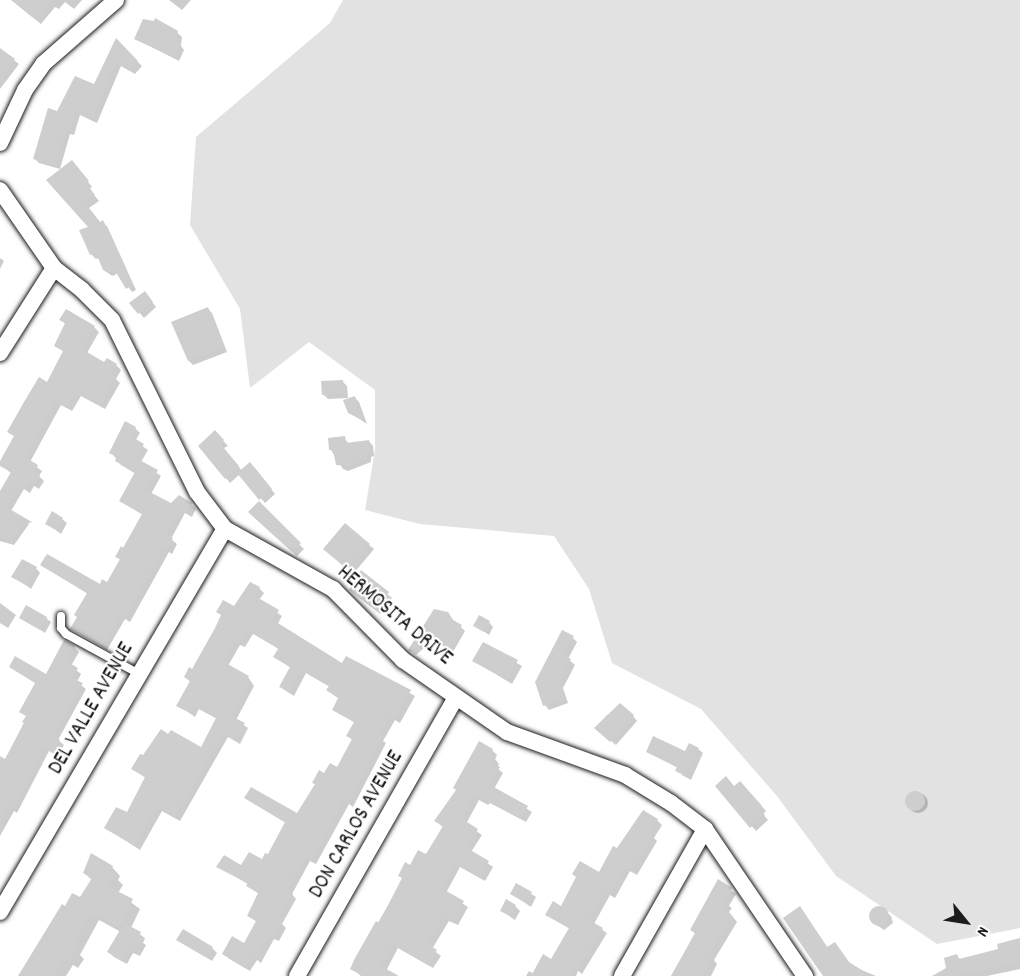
<!DOCTYPE html>
<html>
<head>
<meta charset="utf-8">
<style>
	body { margin:0 }
	#map { position:relative; width:1020px; height:976px; overflow:hidden; background:#fff; font-family:Dekko,sans-serif }
	div>[style] { position:absolute }
	[style*='--x'] { left:calc(var(--x)*1px); top:calc(var(--y)*1px); width:calc(var(--w)*1px); rotate:calc(var(--a)*1deg) }
	.green>* { inset:0; background:#e2e2e2 }
	.shadow>* { inset:0; background:#0003 }
	.round { border-radius:50% }
	.building>* { inset:0; background:#cecece }
	.roads { filter:drop-shadow(0 0 2px #1c1c1c) drop-shadow(0 0 2px #1c1c1c) }
	.lane>* { height:8px; margin:-4px; padding:0 4px; transform-origin:4px; border-radius:4px; background:#fff }
	.street>* { height:16px; margin:-8px; padding:0 8px; transform-origin:8px; border-radius:8px; background:#fff }
	span { translate:-50% -50%; white-space:nowrap; text-align:center; line-height:1.15; -webkit-text-stroke:4.5px #fff; paint-order:stroke }
	.street-label { font-size:21px; color:#1c1c1c }
	.north { position:absolute; left:936px; top:892px; width:60px; height:60px; -webkit-text-stroke:4px #fff; paint-order:stroke; rotate:120deg; font-size:16px; font-weight:700; line-height:24px; text-align:center; color:#1c1c1c }
	.north::after { content:''; display:block; margin:auto; width:21px; height:27px; background:#1c1c1c; clip-path:polygon(50% 0,100% 100%,50% 72%,0 100%) }
</style>
</head>
<body>
<div id="map">
	<div class="green">
		<div style="clip-path:polygon(343px 0,1020px 0,1020px 928px,937px 944px,836px 876px,777px 796px,701px 709px,612px 663px,589px 589px,554px 536px,420px 524px,365px 510px,375px 450px,375px 390px,309px 342px,250px 388px,240px 309px,190px 225px,196px 137px,330px 23px)"></div>
	</div>
	<div class="shadow">
		<div style="clip-path:polygon(18px 0,82px 0,74px 9px,65px 2px,59px 9px,55px 7px,41px 24px,20px 7px)"></div>
		<div style="clip-path:polygon(169px 0,191px 0,182px 10px)"></div>
		<div style="clip-path:polygon(156px 20px,171px 27px,182px 37px,181px 46px,184px 50px,179px 61px,136px 39px)"></div>
		<div style="clip-path:polygon(116px 41px,142px 66px,135px 74px,121px 66px,97px 123px,80px 115px,74px 135px,70px 134px,60px 169px,39px 163px,34px 158px,58px 112px,95px 86px)"></div>
		<div style="clip-path:polygon(0 50px,19px 64px,0 89px)"></div>
		<div style="clip-path:polygon(76px 166px,92px 187px,89px 189px,99px 201px,89px 208px,100px 223px,107px 226px,136px 290px,132px 292px,118px 273px,113px 276px,109px 274px,99px 258px,96px 259px,91px 254px,90px 227px)"></div>
		<div style="clip-path:polygon(0 258px,4px 261px,0 269px)"></div>
		<div style="clip-path:polygon(149px 298px,156px 307px,144px 318px,131px 303px)"></div>
		<div style="clip-path:polygon(208px 309px,212px 313px,227px 352px,193px 365px,189px 361px)"></div>
		<div style="clip-path:polygon(61px 320px,94px 327px,99px 332px,87px 353px,105px 364px,116px 365px,121px 370px,116px 379px,120px 383px,105px 409px,81px 396px,72px 411px,61px 405px,30px 462px,42px 471px,39px 476px,44px 481px,39px 489px,34px 486px,30px 493px,24px 489px,11px 511px,29px 524px,14px 545px,0 541px,0 494px,12px 474px,0 464px,15px 437px,9px 432px,47px 384px,64px 352px,56px 346px,66px 324px)"></div>
		<div style="clip-path:polygon(343px 382px,347px 386px,348px 398px,328px 399px,323px 394px)"></div>
		<div style="clip-path:polygon(354px 397px,359px 402px,367px 424px,349px 412px)"></div>
		<div style="clip-path:polygon(135px 428px,140px 433px,135px 441px,148px 450px,141px 462px,161px 476px,151px 494px,171px 504px,191px 504px,196px 509px,192px 517px,185px 513px,171px 539px,177px 544px,172px 554px,169px 552px,130px 622px,125px 619px,107px 650px,72px 629px,88px 594px,42px 565px,100px 586px,108px 584px,121px 561px,117px 556px,124px 550px,143px 515px,121px 501px,136px 474px,121px 465px,111px 452px)"></div>
		<div style="clip-path:polygon(215px 432px,228px 446px,224px 448px,242px 471px,255px 468px,275px 494px,265px 503px,240px 474px,230px 483px,226px 478px)"></div>
		<div style="clip-path:polygon(344px 438px,349px 444px,369px 441px,373px 446px,374px 456px,371px 457px,371px 462px,348px 471px,343px 469px,331px 450px)"></div>
		<div style="clip-path:polygon(250px 512px,282px 528px,304px 549px,297px 556px)"></div>
		<div style="clip-path:polygon(62px 519px,67px 523px,61px 534px,46px 523px)"></div>
		<div style="clip-path:polygon(369px 545px,374px 549px,354px 573px,330px 553px)"></div>
		<div style="clip-path:polygon(36px 568px,40px 573px,31px 589px,13px 576px)"></div>
		<div style="clip-path:polygon(361px 572px,392px 598px,380px 614px,355px 594px,355px 580px)"></div>
		<div style="clip-path:polygon(259px 588px,264px 593px,259px 600px,282px 616px,277px 625px,342px 665px,347px 658px,415px 696px,400px 723px,395px 720px,383px 741px,386px 743px,353px 807px,349px 804px,316px 864px,310px 861px,292px 894px,296px 899px,282px 924px,286px 928px,279px 941px,274px 939px,261px 963px,257px 960px,250px 971px,228px 958px,244px 945px,257px 922px,249px 916px,259px 894px,248px 884px,218px 867px,241px 867px,262px 861px,268px 856px,286px 823px,251px 802px,298px 815px,325px 775px,338px 769px,353px 741px,348px 735px,355px 723px,334px 709px,340px 699px,330px 687px,306px 673px,294px 696px,286px 691px,281px 687px,291px 668px,275px 657px,279px 649px,253px 634px,245px 647px,240px 645px,228px 666px,248px 677px,254px 686px,236px 720px,248px 728px,240px 744px,228px 737px,180px 821px,162px 811px,140px 850px,106px 828px,128px 814px,146px 778px,133px 769px,201px 749px,217px 719px,199px 709px,195px 717px,178px 705px,190px 681px,185px 677px,193px 671px,234px 608px)"></div>
		<div style="clip-path:polygon(0 603px,16px 615px,8px 628px,0 623px)"></div>
		<div style="clip-path:polygon(447px 614px,465px 631px,453px 652px,433px 640px,416px 655px,410px 650px)"></div>
		<div style="clip-path:polygon(21px 617px,46px 618px,51px 622px,45px 633px)"></div>
		<div style="clip-path:polygon(489px 622px,493px 627px,489px 635px,475px 625px)"></div>
		<div style="clip-path:polygon(573px 638px,577px 642px,568px 659px,575px 665px,563px 688px,568px 703px,549px 710px,545px 705px,536px 682px)"></div>
		<div style="clip-path:polygon(483px 644px,522px 666px,512px 684px,474px 661px)"></div>
		<div style="clip-path:polygon(74px 647px,79px 652px,71px 666px,81px 674px,77px 682px,86px 689px,58px 740px,64px 745px,58px 756px,49px 751px,17px 813px,14px 811px,0 836px,0 758px,5px 761px,27px 717px,21px 711px,37px 684px,11px 667px,46px 676px)"></div>
		<div style="clip-path:polygon(607px 715px,633px 716px,637px 721px,616px 745px,596px 728px)"></div>
		<div style="clip-path:polygon(698px 749px,703px 753px,691px 780px,682px 775px,678px 768px,648px 752px,686px 753px)"></div>
		<div style="clip-path:polygon(492px 750px,497px 755px,495px 759px,499px 764px,497px 768px,503px 773px,494px 789px,532px 812px,526px 822px,490px 803px,488px 805px,479px 800px,466px 824px,482px 835px,471px 852px,493px 867px,485px 881px,460px 867px,446px 893px,468px 907px,458px 925px,449px 921px,432px 949px,441px 956px,433px 968px,398px 948px,386px 971px,395px 976px,361px 976px,352px 968px,410px 867px,427px 856px,444px 828px,436px 821px)"></div>
		<div style="clip-path:polygon(717px 786px,745px 787px,766px 811px,763px 814px,768px 820px,756px 831px)"></div>
		<div class="round" style="left:908px;top:793px;width:20px;height:20px"></div>
		<div style="clip-path:polygon(657px 820px,662px 825px,654px 838px,657px 841px,637px 875px,630px 871px,615px 898px,610px 895px,594px 924px,607px 933px,582px 974px,578px 971px,576px 976px,526px 976px,529px 971px,534px 974px,552px 961px,570px 929px,547px 915px,561px 908px,600px 874px,617px 850px)"></div>
		<div style="clip-path:polygon(112px 867px,120px 876px,118px 880px,123px 885px,118px 893px,140px 909px,131px 928px,145px 938px,143px 943px,146px 945px,140px 956px,133px 953px,127px 964px,114px 957px,109px 952px,121px 932px,99px 920px,80px 955px,84px 959px,78px 968px,73px 965px,66px 976px,19px 976px,65px 908px,81px 899px,92px 880px,84px 873px)"></div>
		<div style="clip-path:polygon(719px 882px,736px 894px,729px 906px,732px 908px,729px 912px,737px 922px,714px 960px,717px 964px,711px 976px,671px 976px,696px 935px,692px 930px)"></div>
		<div style="clip-path:polygon(517px 885px,536px 897px,531px 907px,512px 894px)"></div>
		<div style="clip-path:polygon(515px 906px,520px 911px,515px 920px,502px 911px)"></div>
		<div style="clip-path:polygon(880px 907px,891px 916px,893px 923px,884px 930px,872px 922px,870px 914px,872px 909px)"></div>
		<div style="clip-path:polygon(800px 908px,828px 948px,835px 944px,852px 966px,876px 976px,825px 976px)"></div>
		<div style="clip-path:polygon(178px 940px,212px 948px,217px 953px,212px 961px)"></div>
		<div style="clip-path:polygon(1020px 940px,1020px 969px,987px 976px,935px 976px,948px 968px,957px 956px,961px 960px,1000px 950px)"></div>
	</div>
	<div class="building">
		<div style="clip-path:polygon(11px 0,53px 0,36px 20px)"></div>
		<div style="clip-path:polygon(155px 18px,178px 31px,176px 42px,181px 44px,175px 58px,134px 39px,143px 19px,154px 21px)"></div>
		<div style="clip-path:polygon(116px 38px,138px 61px,130px 71px,116px 63px,92px 119px,75px 112px,70px 131px,66px 130px,56px 165px,33px 159px,48px 108px,57px 111px,75px 76px,94px 84px)"></div>
		<div style="clip-path:polygon(0 48px,15px 59px,0 81px)"></div>
		<div style="clip-path:polygon(72px 160px,89px 181px,86px 183px,95px 195px,85px 203px,100px 222px,103px 220px,115px 244px,133px 285px,126px 289px,114px 269px,108px 273px,103px 270px,96px 253px,90px 255px,79px 230px,88px 227px,46px 180px)"></div>
		<div style="clip-path:polygon(145px 291px,153px 302px,138px 314px,129px 303px)"></div>
		<div style="clip-path:polygon(208px 307px,224px 347px,188px 361px,171px 322px)"></div>
		<div style="clip-path:polygon(66px 309px,95px 326px,82px 349px,104px 362px,107px 358px,117px 364px,111px 374px,116px 377px,100px 405px,76px 392px,67px 407px,56px 401px,26px 458px,38px 465px,34px 472px,40px 475px,34px 485px,29px 482px,25px 489px,19px 486px,6px 507px,32px 522px,20px 526px,11px 543px,0 537px,0 491px,11px 472px,0 466px,0 461px,14px 436px,7px 432px,24px 402px,39px 377px,47px 382px,63px 351px,54px 346px,65px 323px,59px 320px)"></div>
		<div style="clip-path:polygon(343px 380px,344px 394px,322px 395px,321px 381px)"></div>
		<div style="clip-path:polygon(355px 396px,364px 421px,348px 413px,343px 400px)"></div>
		<div style="clip-path:polygon(125px 421px,136px 427px,131px 436px,144px 444px,136px 458px,158px 470px,146px 490px,171px 503px,179px 495px,192px 503px,187px 513px,180px 510px,166px 535px,173px 538px,167px 550px,164px 549px,125px 618px,120px 616px,102px 646px,70px 629px,77px 617px,74px 615px,87px 593px,40px 565px,47px 554px,100px 584px,102px 579px,107px 582px,120px 559px,115px 557px,121px 546px,123px 548px,142px 514px,119px 501px,135px 472px,115px 461px,117px 457px,109px 453px)"></div>
		<div style="clip-path:polygon(215px 430px,224px 440px,221px 443px,225px 450px,239px 466px,225px 479px,198px 446px)"></div>
		<div style="clip-path:polygon(345px 436px,346px 443px,369px 440px,370px 452px,367px 453px,367px 458px,349px 466px,336px 465px,333px 450px,329px 450px,328px 438px)"></div>
		<div style="clip-path:polygon(250px 462px,272px 489px,259px 500px,237px 473px)"></div>
		<div style="clip-path:polygon(259px 501px,301px 543px,292px 552px,248px 512px)"></div>
		<div style="clip-path:polygon(52px 511px,63px 518px,56px 530px,45px 524px)"></div>
		<div style="clip-path:polygon(345px 523px,370px 544px,348px 570px,323px 549px)"></div>
		<div style="clip-path:polygon(22px 559px,37px 567px,26px 585px,11px 577px)"></div>
		<div style="clip-path:polygon(361px 570px,389px 592px,375px 610px,349px 590px)"></div>
		<div style="clip-path:polygon(250px 582px,260px 587px,255px 596px,279px 610px,273px 620px,342px 663px,346px 656px,411px 690px,395px 719px,390px 716px,379px 736px,382px 737px,348px 803px,344px 801px,311px 861px,305px 858px,287px 890px,293px 893px,278px 920px,282px 923px,274px 938px,269px 935px,256px 959px,252px 957px,245px 968px,222px 954px,232px 936px,244px 943px,256px 921px,247px 916px,258px 893px,246px 886px,248px 883px,216px 867px,224px 855px,241px 865px,249px 852px,262px 859px,265px 853px,268px 854px,285px 822px,244px 798px,251px 787px,297px 813px,315px 784px,312px 783px,319px 770px,324px 773px,330px 763px,337px 767px,352px 739px,346px 736px,354px 722px,332px 710px,338px 698px,326px 690px,329px 686px,301px 670px,290px 692px,279px 687px,290px 667px,273px 657px,278px 649px,275px 646px,248px 630px,240px 644px,235px 641px,224px 662px,249px 676px,247px 679px,250px 681px,231px 716px,245px 723px,236px 740px,223px 734px,175px 818px,157px 808px,135px 846px,104px 828px,116px 807px,127px 812px,145px 777px,131px 769px,140px 754px,143px 755px,161px 729px,168px 734px,171px 730px,201px 747px,216px 718px,194px 706px,190px 713px,176px 706px,190px 681px,184px 677px,189px 667px,192px 669px,215px 628px,221px 615px,216px 612px,223px 600px,234px 606px)"></div>
		<div style="clip-path:polygon(26px 605px,47px 617px,40px 630px,19px 618px)"></div>
		<div style="clip-path:polygon(434px 609px,448px 612px,453px 620px,462px 625px,448px 648px,428px 636px,411px 652px,408px 650px)"></div>
		<div style="clip-path:polygon(479px 615px,490px 621px,484px 632px,473px 626px)"></div>
		<div style="clip-path:polygon(562px 630px,574px 636px,564px 655px,571px 659px,559px 683px,565px 699px,543px 706px,535px 682px)"></div>
		<div style="clip-path:polygon(64px 640px,75px 646px,66px 661px,78px 668px,72px 678px,83px 683px,53px 736px,60px 740px,53px 753px,44px 748px,12px 810px,9px 808px,0 824px,0 756px,5px 759px,24px 723px,22px 722px,26px 716px,19px 712px,35px 683px,9px 667px,15px 656px,46px 674px)"></div>
		<div style="clip-path:polygon(483px 642px,518px 660px,507px 680px,472px 661px)"></div>
		<div style="clip-path:polygon(620px 703px,634px 715px,610px 742px,594px 728px)"></div>
		<div style="clip-path:polygon(653px 736px,685px 751px,689px 743px,699px 748px,686px 776px,675px 771px,677px 767px,646px 752px)"></div>
		<div style="clip-path:polygon(479px 741px,493px 749px,490px 755px,496px 758px,492px 763px,500px 767px,490px 785px,528px 806px,521px 819px,484px 799px,483px 801px,474px 796px,462px 819px,478px 829px,467px 848px,489px 861px,480px 878px,455px 863px,441px 888px,464px 901px,452px 922px,444px 917px,427px 944px,437px 950px,428px 965px,393px 945px,381px 966px,399px 976px,363px 976px,350px 969px,355px 958px,376px 921px,379px 923px,402px 878px,398px 876px,405px 862px,410px 865px,418px 850px,426px 854px,443px 826px,434px 821px,456px 790px,453px 788px)"></div>
		<div style="clip-path:polygon(726px 776px,734px 786px,740px 781px,762px 806px,759px 809px,765px 815px,750px 828px,715px 786px)"></div>
		<div class="round" style="left:905px;top:791px;width:20px;height:20px"></div>
		<div style="clip-path:polygon(643px 810px,658px 819px,650px 833px,653px 835px,632px 872px,625px 868px,610px 895px,605px 892px,589px 920px,603px 928px,578px 970px,573px 968px,569px 976px,531px 976px,543px 954px,551px 959px,569px 928px,545px 915px,553px 901px,561px 906px,576px 877px,572px 874px,580px 861px,599px 872px,613px 846px,617px 848px)"></div>
		<div style="clip-path:polygon(91px 853px,113px 866px,109px 872px,115px 875px,109px 887px,133px 899px,119px 928px,91px 912px,72px 946px,77px 949px,70px 961px,64px 958px,53px 976px,18px 976px,62px 904px,65px 906px,72px 893px,80px 897px,92px 878px,83px 873px)"></div>
		<div style="clip-path:polygon(718px 879px,732px 888px,725px 900px,728px 902px,725px 907px,728px 909px,726px 912px,733px 916px,709px 956px,714px 958px,703px 976px,671px 976px,695px 933px,690px 930px)"></div>
		<div style="clip-path:polygon(516px 883px,532px 892px,526px 903px,510px 894px)"></div>
		<div style="clip-path:polygon(506px 899px,516px 905px,510px 916px,500px 911px)"></div>
		<div class="round" style="left:869px;top:906px;width:20px;height:20px"></div>
		<div style="clip-path:polygon(800px 906px,827px 947px,835px 942px,849px 962px,871px 976px,823px 976px,783px 918px)"></div>
		<div style="clip-path:polygon(124px 923px,141px 932px,138px 938px,142px 940px,135px 953px,128px 949px,122px 961px,107px 952px)"></div>
		<div style="clip-path:polygon(183px 929px,213px 947px,207px 958px,176px 940px)"></div>
		<div style="clip-path:polygon(1020px 938px,1020px 962px,957px 976px,932px 976px,946px 968px,944px 958px,957px 954px,959px 959px,998px 949px,997px 944px)"></div>
	</div>
	<div class="roads">
		<div class="lane">
			<div style="--x:61;--y:616;--w:12;--a:90"></div>
			<div style="--x:61;--y:628;--w:8;--a:50"></div>
			<div style="--x:66;--y:634;--w:83;--a:28.7"></div>
		</div>
		<div class="street">
			<div style="--x:0;--y:143;--w:59;--a:-64.7"></div>
			<div style="--x:25;--y:90;--w:32;--a:-55"></div>
			<div style="--x:43;--y:64;--w:97;--a:-41.2"></div>
			<div style="--x:0;--y:190;--w:95;--a:55.3"></div>
			<div style="--x:54;--y:268;--w:36;--a:38"></div>
			<div style="--x:82;--y:290;--w:42;--a:45"></div>
			<div style="--x:112;--y:320;--w:192;--a:63.7"></div>
			<div style="--x:197;--y:492;--w:46;--a:52.9"></div>
			<div style="--x:225;--y:529;--w:124;--a:29.1"></div>
			<div style="--x:333;--y:589;--w:100;--a:45.4"></div>
			<div style="--x:403;--y:660;--w:126;--a:34.7"></div>
			<div style="--x:507;--y:732;--w:126;--a:20"></div>
			<div style="--x:625;--y:775;--w:54;--a:31.3"></div>
			<div style="--x:671;--y:803;--w:43;--a:37.4"></div>
			<div style="--x:705;--y:829;--w:178;--a:55.8"></div>
			<div style="--x:0;--y:353;--w:101;--a:-57.6"></div>
			<div style="--x:0;--y:912;--w:444;--a:-59.6"></div>
			<div style="--x:297;--y:976;--w:321;--a:-60.3"></div>
			<div style="--x:622;--y:976;--w:169;--a:-60.5"></div>
		</div>
	</div>
	<div class="street-label">
		<span style="left:394px;top:616px;rotate:40deg">HERMOSITA DRIVE</span>
		<span style="left:92px;top:709px;rotate:-60deg">DEL VALLE AVENUE</span>
		<span style="left:357px;top:825px;rotate:-60deg">DON CARLOS AVENUE</span>
	</div>
	<div class="north">N</div>
</div>
</body>
</html>
